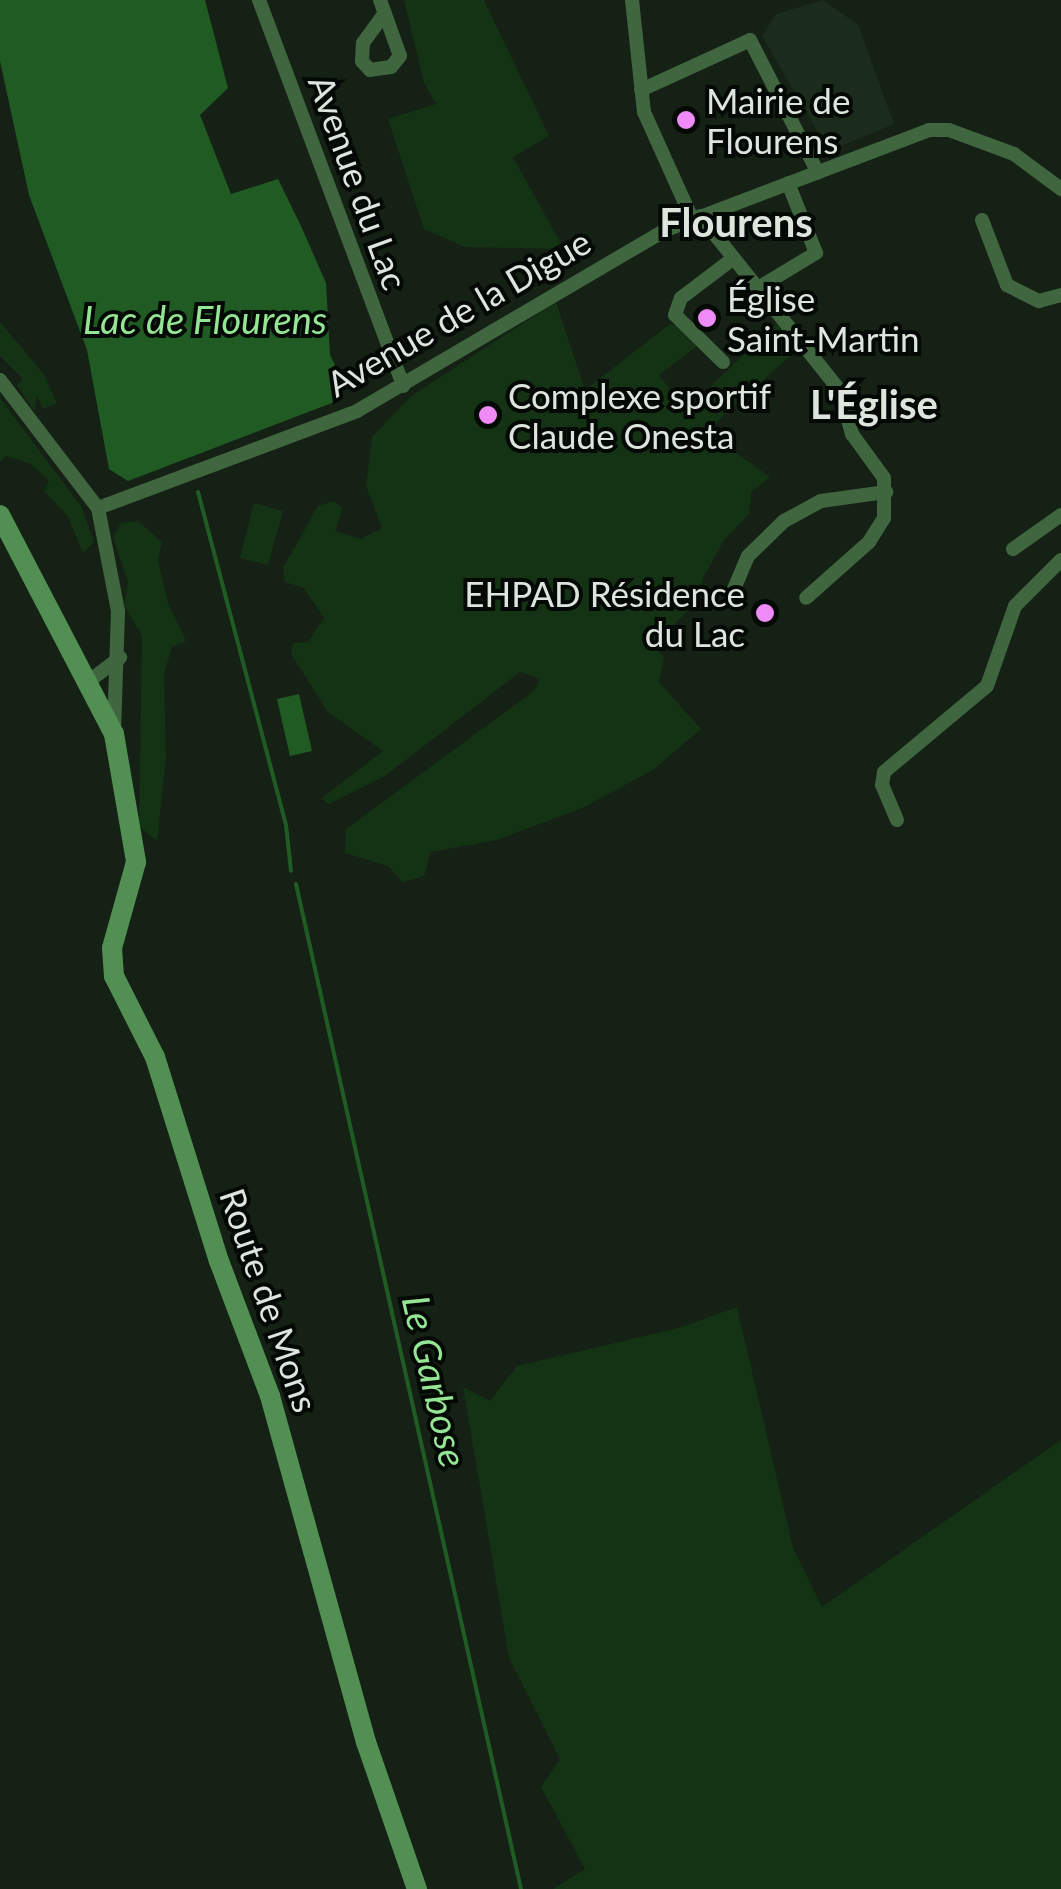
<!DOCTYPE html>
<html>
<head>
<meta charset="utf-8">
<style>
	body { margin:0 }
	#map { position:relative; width:1061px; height:1889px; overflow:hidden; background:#152115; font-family:Lato,sans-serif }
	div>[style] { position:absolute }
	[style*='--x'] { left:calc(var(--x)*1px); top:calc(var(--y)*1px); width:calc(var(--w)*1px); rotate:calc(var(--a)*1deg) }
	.built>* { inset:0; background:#1c2c1c }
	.green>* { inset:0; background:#133314 }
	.water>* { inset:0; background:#205b24 }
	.stream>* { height:4px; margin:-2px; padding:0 2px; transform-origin:2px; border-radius:2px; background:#205b24 }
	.street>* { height:14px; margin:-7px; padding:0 7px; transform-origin:7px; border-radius:7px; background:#406640 }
	.secondary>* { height:20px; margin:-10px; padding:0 10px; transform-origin:10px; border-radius:10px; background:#519052 }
	.dots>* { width:28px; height:28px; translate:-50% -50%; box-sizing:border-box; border:5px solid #050905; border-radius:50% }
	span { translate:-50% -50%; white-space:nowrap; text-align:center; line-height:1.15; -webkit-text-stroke:8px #050905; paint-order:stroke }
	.poi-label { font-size:35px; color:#dde5dd }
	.left { translate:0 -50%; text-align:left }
	.right { translate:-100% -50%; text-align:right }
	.street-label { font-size:35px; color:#dde5dd }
	.water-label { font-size:38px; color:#94e594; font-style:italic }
	.quarter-label { font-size:40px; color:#dde5dd; font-weight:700 }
</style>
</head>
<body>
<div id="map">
	<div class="built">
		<div style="clip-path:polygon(823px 0,858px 25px,894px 124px,829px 151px,762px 36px,776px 14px)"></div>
	</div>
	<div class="green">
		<div style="clip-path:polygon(404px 0,484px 0,549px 136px,513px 157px,564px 249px,465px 247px,424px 229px,388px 119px,436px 104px,424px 82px)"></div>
		<div style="clip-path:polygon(556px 302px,585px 390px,670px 324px,677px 326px,697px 346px,659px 375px,686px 410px,778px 322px,799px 348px,706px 432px,770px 477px,751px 492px,749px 514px,724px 540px,702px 580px,702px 596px,653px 646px,664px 657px,659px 682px,701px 729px,653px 770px,582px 808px,497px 840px,431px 852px,424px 876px,403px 882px,388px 866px,345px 853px,346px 829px,534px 691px,540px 679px,520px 672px,385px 776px,328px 804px,322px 798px,383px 751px,328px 712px,291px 654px,293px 643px,308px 642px,324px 618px,304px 588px,285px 582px,283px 568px,318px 506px,334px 501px,343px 508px,335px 531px,361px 539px,382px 528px,366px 486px,372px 437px,411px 396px)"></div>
		<div style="clip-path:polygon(0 322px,43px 373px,57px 403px,43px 409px,37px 395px,34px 411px,17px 385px,23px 379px,0 356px)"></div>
		<div style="clip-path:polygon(0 398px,82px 508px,94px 542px,83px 553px,67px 515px,44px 491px,49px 481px,31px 464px,6px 456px,0 462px)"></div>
		<div style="clip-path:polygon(254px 503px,283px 511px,268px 565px,240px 558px)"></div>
		<div style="clip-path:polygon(138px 521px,162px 542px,158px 560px,168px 603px,186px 641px,172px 647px,164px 673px,166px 758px,157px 841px,139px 826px,142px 636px,124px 605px,128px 582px,113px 537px,121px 523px)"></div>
		<div style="clip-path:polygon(737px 1307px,793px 1548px,822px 1607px,1061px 1440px,1061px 1889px,553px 1889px,585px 1869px,541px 1787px,560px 1759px,509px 1658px,463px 1387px,490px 1401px,517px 1366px,679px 1328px)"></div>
	</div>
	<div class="water">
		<div style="clip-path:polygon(0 0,205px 0,228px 88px,200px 115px,231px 194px,278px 179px,301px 226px,326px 283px,330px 355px,341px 377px,337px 401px,128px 481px,109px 469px,87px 350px,29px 195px,0 61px)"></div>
		<div style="clip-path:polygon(299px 694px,312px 751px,290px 756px,277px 699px)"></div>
	</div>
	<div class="stream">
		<div style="--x:198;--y:492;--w:344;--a:75.2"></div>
		<div style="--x:286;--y:825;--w:46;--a:83.8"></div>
		<div style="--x:296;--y:884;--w:1030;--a:77.38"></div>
	</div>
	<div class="street">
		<div style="--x:259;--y:0;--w:412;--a:69.5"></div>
		<div style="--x:380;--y:0;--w:59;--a:70.3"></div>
		<div style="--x:400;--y:56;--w:14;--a:129"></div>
		<div style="--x:391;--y:67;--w:21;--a:172"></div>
		<div style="--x:370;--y:70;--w:12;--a:-132"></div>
		<div style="--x:362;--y:61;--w:18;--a:-87"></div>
		<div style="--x:363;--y:43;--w:37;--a:-54"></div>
		<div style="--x:632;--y:0;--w:113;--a:83.9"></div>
		<div style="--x:644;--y:112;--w:117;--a:65.8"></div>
		<div style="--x:641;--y:90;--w:120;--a:-24.6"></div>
		<div style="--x:750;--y:40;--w:149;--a:62.9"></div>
		<div style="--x:700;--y:216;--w:224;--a:51.3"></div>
		<div style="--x:840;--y:391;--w:45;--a:74.4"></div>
		<div style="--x:852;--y:434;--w:54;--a:54"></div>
		<div style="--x:884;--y:478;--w:40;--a:90"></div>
		<div style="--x:884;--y:518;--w:28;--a:122"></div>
		<div style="--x:869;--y:542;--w:84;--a:138.4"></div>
		<div style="--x:982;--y:220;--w:70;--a:69"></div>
		<div style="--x:1007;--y:285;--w:36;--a:27"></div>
		<div style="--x:1039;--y:301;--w:23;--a:-15"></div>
		<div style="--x:758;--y:288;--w:68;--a:-31.1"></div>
		<div style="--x:816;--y:253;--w:75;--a:-111.8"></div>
		<div style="--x:723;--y:362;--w:67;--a:-135.6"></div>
		<div style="--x:675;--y:315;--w:18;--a:-71"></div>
		<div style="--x:681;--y:298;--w:61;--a:-37.1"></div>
		<div style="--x:0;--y:380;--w:161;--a:52.6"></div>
		<div style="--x:98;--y:508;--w:277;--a:-20.5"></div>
		<div style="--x:357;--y:411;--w:358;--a:-30.4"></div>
		<div style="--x:666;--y:230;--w:281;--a:-20.8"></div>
		<div style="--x:929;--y:130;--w:20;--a:0"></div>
		<div style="--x:949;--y:130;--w:69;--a:20.3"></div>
		<div style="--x:1014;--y:154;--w:59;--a:36.7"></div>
		<div style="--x:98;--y:508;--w:105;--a:79"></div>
		<div style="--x:118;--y:611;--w:123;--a:91.9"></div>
		<div style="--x:1013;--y:549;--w:59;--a:-35.3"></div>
		<div style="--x:731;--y:596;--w:43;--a:-67"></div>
		<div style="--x:748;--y:556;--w:50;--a:-44.2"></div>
		<div style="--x:784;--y:521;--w:42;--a:-28.4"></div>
		<div style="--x:821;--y:501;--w:66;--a:-7.9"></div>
		<div style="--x:89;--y:681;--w:39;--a:-37"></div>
		<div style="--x:897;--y:820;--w:38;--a:-113"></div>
		<div style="--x:882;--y:785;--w:13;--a:-81"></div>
		<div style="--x:884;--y:772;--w:134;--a:-39.9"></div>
		<div style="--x:987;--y:686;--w:85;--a:-70.7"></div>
		<div style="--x:1015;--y:606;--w:65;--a:-45"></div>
	</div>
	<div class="secondary">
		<div style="--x:0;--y:515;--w:247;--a:62.5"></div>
		<div style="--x:114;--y:734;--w:130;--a:80.2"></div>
		<div style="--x:136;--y:862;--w:89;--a:105.6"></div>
		<div style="--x:112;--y:948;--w:28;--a:86"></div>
		<div style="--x:114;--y:976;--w:91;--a:63.2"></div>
		<div style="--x:155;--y:1057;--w:214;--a:72.6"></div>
		<div style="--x:219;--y:1261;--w:144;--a:69.3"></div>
		<div style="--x:270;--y:1396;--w:359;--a:74.5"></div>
		<div style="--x:366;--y:1742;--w:156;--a:70.9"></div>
	</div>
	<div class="dots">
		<div style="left:686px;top:120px;background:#ef8bf7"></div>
		<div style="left:707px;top:318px;background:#ef8bf7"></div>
		<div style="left:488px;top:415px;background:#ef8bf7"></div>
		<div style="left:765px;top:613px;background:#ef8bf7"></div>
	</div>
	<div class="poi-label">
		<span class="left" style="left:706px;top:120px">Mairie de<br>Flourens</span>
		<span class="left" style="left:727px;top:318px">Église<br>Saint-Martin</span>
		<span class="left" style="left:508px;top:415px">Complexe sportif<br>Claude Onesta</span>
		<span class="right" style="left:745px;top:613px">EHPAD Résidence<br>du Lac</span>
	</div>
	<div class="street-label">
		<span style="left:359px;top:182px;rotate:70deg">Avenue du Lac</span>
		<span style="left:458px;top:312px;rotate:-30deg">Avenue de la Digue</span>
		<span style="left:270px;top:1300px;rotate:71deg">Route de Mons</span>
	</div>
	<div class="water-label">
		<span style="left:205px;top:320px">Lac de Flourens</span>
		<span style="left:435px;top:1381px;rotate:77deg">Le Garbose</span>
	</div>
	<div class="quarter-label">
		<span style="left:736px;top:222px">Flourens</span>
		<span style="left:874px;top:404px">L'Église</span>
	</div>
</div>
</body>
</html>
